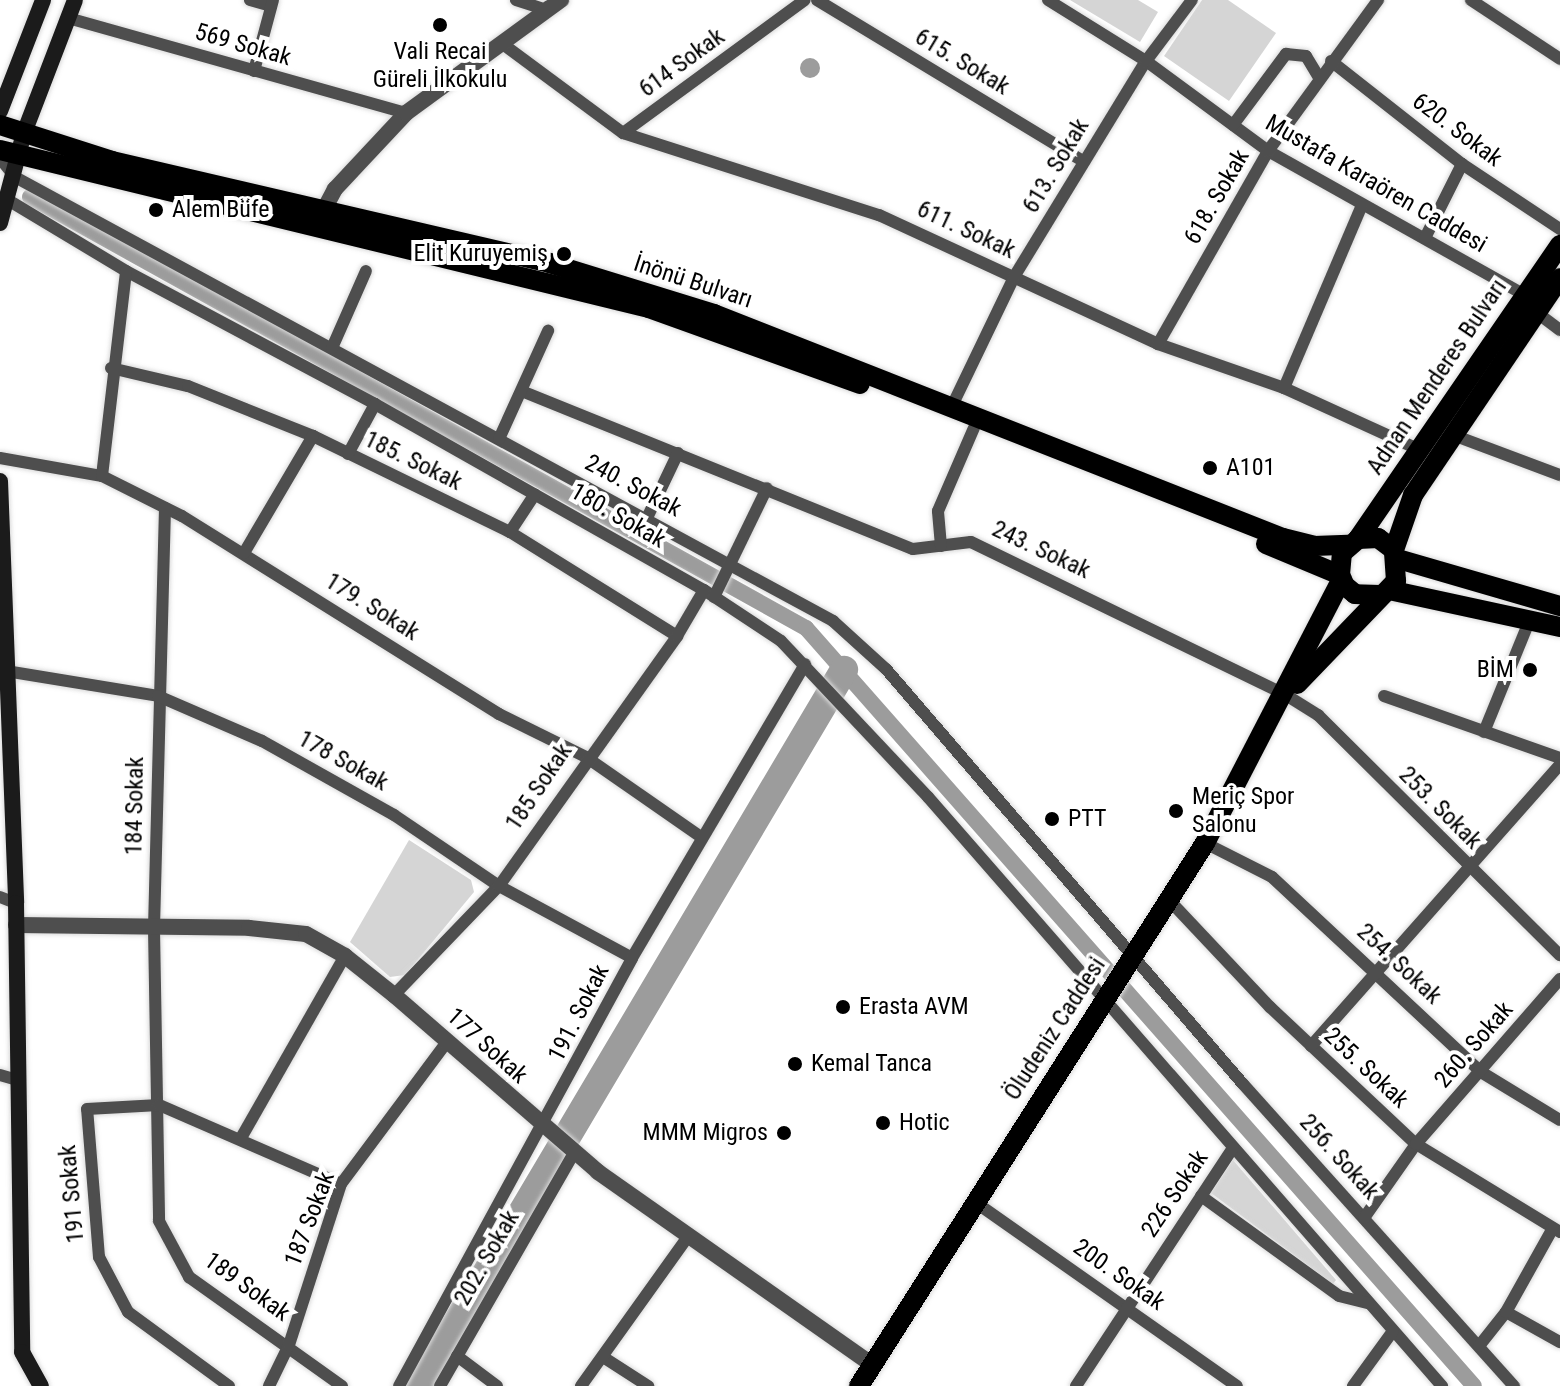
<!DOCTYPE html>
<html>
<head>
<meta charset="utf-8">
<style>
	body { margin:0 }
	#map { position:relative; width:1560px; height:1386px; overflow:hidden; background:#fff; font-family:"Roboto Condensed",sans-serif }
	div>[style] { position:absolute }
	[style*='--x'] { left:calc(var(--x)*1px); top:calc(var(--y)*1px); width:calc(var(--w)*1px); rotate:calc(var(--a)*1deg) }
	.green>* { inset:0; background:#d5d5d5 }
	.water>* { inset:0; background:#9c9c9c }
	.round { border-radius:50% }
	.canal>* { height:16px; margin:-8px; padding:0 8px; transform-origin:8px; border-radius:8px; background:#9c9c9c }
	.river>* { height:28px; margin:-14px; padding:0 14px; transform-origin:14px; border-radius:14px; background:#9c9c9c }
	.roads { filter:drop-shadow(0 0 2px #dbdbdb) drop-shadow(0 0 2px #dbdbdb) }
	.minor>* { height:12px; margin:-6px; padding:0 6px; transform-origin:6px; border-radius:6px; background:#4e4e4e }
	.tertiary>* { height:16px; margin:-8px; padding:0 8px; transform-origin:8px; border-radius:8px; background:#4e4e4e }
	.secondary>* { height:16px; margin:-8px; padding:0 8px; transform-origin:8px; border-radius:8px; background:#1b1b1b }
	.primary>* { height:20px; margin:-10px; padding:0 10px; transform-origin:10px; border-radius:10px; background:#000 }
	.dots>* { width:22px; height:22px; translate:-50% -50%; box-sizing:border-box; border:4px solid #fff; border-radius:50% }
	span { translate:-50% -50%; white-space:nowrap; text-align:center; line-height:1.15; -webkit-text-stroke:8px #fff; paint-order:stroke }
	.street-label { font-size:24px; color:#000 }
	.poi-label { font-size:24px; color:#000 }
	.left { translate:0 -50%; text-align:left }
	.right { translate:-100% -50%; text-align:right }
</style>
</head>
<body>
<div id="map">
	<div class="green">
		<div style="clip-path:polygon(1070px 0,1138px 0,1158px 12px,1140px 42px)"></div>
		<div style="clip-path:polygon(1202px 0,1228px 0,1276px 33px,1229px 101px,1164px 56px)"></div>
		<div style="clip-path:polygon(409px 840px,471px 880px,474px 892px,405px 975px,390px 977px,350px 942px)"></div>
		<div style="clip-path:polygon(1233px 1160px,1336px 1280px,1333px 1284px,1211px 1193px)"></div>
	</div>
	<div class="water">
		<div class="round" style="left:800px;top:58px;width:20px;height:20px"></div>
	</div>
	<div class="canal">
		<div style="--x:30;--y:197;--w:888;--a:29.05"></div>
		<div style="--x:806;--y:628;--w:1010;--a:48.61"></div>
	</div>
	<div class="river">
		<div style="--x:419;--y:1386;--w:833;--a:-59.31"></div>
	</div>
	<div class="roads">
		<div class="minor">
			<div style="--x:250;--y:0;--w:22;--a:16"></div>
			<div style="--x:516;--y:0;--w:32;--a:18"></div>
			<div style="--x:546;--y:10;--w:4;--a:-63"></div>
			<div style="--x:817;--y:0;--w:312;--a:31.2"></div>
			<div style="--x:1048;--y:0;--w:115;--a:31.9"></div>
			<div style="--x:1146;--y:61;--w:152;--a:36.4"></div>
			<div style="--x:1268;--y:151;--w:295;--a:29.3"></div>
			<div style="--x:1471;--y:0;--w:107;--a:33.5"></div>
			<div style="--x:68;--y:18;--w:351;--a:15.7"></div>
			<div style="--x:504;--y:45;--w:148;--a:36.5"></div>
			<div style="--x:623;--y:133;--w:269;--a:17.8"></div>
			<div style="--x:879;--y:215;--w:307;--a:24.8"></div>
			<div style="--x:1158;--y:344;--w:133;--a:19.2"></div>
			<div style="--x:1284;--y:388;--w:147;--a:24.5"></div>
			<div style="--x:1331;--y:61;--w:167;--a:38.2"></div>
			<div style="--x:1462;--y:164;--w:118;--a:33.6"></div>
			<div style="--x:254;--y:71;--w:73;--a:-75"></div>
			<div style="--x:1233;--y:125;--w:89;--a:-53.3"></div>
			<div style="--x:1286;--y:54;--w:20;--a:6"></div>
			<div style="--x:1306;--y:56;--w:27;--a:59"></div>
			<div style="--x:623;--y:133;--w:225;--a:-36.2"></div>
			<div style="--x:0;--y:158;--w:24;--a:52"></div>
			<div style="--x:15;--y:177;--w:931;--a:28.49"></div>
			<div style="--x:833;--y:621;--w:72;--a:42.2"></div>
			<div style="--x:886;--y:669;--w:547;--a:49.3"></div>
			<div style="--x:1243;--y:1084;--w:406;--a:48.1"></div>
			<div style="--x:8;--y:200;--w:138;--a:31"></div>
			<div style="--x:126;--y:271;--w:282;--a:28.1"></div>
			<div style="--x:375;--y:404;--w:378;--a:29.5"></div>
			<div style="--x:704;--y:590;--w:92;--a:33.5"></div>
			<div style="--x:781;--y:641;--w:214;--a:46.7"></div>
			<div style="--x:928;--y:797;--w:782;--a:48.89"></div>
			<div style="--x:1425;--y:238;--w:83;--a:-63.4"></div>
			<div style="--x:1536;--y:312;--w:30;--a:37"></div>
			<div style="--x:1158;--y:344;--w:222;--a:-60.3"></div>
			<div style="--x:1268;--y:151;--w:187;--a:-53.9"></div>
			<div style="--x:332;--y:348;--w:84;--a:-66.2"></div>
			<div style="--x:111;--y:368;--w:79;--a:13.2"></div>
			<div style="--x:188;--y:386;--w:135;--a:21.8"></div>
			<div style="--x:313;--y:436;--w:219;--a:26"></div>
			<div style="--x:510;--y:532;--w:197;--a:31.9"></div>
			<div style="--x:1284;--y:388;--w:199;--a:-66.9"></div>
			<div style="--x:524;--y:392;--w:419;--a:22"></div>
			<div style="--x:913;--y:549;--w:58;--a:-6.9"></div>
			<div style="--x:971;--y:542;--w:350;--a:25.9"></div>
			<div style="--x:1286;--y:695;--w:38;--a:32"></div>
			<div style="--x:1318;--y:715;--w:341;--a:44.8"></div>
			<div style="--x:952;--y:406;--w:143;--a:-64.3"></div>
			<div style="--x:1014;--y:277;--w:253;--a:-58.6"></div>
			<div style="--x:1146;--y:61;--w:76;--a:-53"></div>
			<div style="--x:1453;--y:435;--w:114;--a:20.5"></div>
			<div style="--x:499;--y:439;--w:119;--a:-65.6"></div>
			<div style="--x:348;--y:454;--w:57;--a:-61.6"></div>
			<div style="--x:0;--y:458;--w:104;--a:10"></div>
			<div style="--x:102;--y:476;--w:89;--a:26.6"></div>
			<div style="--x:182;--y:516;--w:374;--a:32"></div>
			<div style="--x:499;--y:714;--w:97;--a:26.3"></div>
			<div style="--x:586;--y:757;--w:140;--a:34.8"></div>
			<div style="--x:102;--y:476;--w:206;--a:-83.3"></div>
			<div style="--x:165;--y:508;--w:421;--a:91.5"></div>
			<div style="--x:154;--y:929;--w:292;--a:89"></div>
			<div style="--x:159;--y:1221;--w:64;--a:61.8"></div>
			<div style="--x:189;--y:1277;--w:188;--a:35.5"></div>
			<div style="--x:647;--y:518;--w:72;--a:-64.5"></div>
			<div style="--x:510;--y:532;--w:45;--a:-56.7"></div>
			<div style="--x:941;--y:546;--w:35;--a:-95"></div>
			<div style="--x:938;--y:511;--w:90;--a:-66.6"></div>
			<div style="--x:244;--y:553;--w:136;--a:-59.5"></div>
			<div style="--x:714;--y:597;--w:121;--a:-64.1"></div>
			<div style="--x:6;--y:671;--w:154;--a:9.3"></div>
			<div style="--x:158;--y:696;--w:113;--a:23.4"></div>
			<div style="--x:262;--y:741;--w:151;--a:29.3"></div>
			<div style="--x:394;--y:815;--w:127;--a:34.1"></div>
			<div style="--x:499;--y:886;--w:151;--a:28.4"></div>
			<div style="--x:1384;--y:696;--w:187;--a:19.4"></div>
			<div style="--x:1484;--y:732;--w:122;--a:-67.8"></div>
			<div style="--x:1205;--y:843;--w:75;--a:26.9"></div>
			<div style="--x:1272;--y:877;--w:286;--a:43"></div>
			<div style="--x:1481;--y:1072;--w:92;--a:31.3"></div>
			<div style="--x:0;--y:897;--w:17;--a:21"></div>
			<div style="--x:1170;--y:901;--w:146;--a:46.7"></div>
			<div style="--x:1270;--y:1007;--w:200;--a:43.2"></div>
			<div style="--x:1416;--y:1144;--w:169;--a:31.4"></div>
			<div style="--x:394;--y:995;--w:151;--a:-46.1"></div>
			<div style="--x:499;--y:886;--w:307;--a:-54.5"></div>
			<div style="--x:677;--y:636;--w:53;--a:-59.6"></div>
			<div style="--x:1311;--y:1046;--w:375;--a:-48.5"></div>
			<div style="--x:0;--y:1075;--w:18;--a:16"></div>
			<div style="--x:241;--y:1138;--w:210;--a:-60.3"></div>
			<div style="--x:1201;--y:1196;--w:170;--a:35.9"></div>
			<div style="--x:1339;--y:1296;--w:30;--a:14"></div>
			<div style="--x:975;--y:1202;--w:320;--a:35.1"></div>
			<div style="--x:1364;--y:1218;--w:90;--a:-54.9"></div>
			<div style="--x:1416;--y:1144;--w:219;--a:-48.9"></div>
			<div style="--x:1506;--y:1312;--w:62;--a:29.1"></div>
			<div style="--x:1479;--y:1346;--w:43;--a:-51.5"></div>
			<div style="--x:1506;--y:1312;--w:96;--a:-60.8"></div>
			<div style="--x:457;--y:1356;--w:50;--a:36.9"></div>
			<div style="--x:603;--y:1357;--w:54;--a:32.8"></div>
			<div style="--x:229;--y:1386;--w:125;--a:-143.8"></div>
			<div style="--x:128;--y:1312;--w:62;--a:-117.8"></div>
			<div style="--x:99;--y:1257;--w:148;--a:-94.6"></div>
			<div style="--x:87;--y:1109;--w:72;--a:-3.2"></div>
			<div style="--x:159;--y:1105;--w:198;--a:23.5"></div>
			<div style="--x:269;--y:1386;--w:46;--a:-64"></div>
			<div style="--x:289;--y:1345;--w:169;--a:-72.1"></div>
			<div style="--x:341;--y:1184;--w:177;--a:-53.3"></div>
			<div style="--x:399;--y:1386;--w:487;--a:-61.4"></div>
			<div style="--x:632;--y:958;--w:341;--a:-59.5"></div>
			<div style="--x:440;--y:1386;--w:269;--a:-60.1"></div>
			<div style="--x:581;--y:1386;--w:182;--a:-54.4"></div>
			<div style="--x:1076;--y:1386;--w:285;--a:-56.6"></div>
			<div style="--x:1353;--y:1386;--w:68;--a:-54"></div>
		</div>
		<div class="tertiary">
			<div style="--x:319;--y:219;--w:34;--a:-62"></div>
			<div style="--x:335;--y:189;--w:104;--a:-46.9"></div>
			<div style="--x:406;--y:113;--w:192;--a:-36.1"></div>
			<div style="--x:16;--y:925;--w:233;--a:0.7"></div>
			<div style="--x:249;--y:928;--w:57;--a:6"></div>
			<div style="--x:306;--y:934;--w:45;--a:29.4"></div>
			<div style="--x:345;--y:956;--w:63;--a:38.5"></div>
			<div style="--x:394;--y:995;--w:270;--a:40.9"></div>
			<div style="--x:598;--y:1172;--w:334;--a:35.1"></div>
		</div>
		<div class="secondary">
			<div style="--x:0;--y:111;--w:119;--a:-68.8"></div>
			<div style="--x:0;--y:223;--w:93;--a:-75.1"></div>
			<div style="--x:24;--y:133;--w:142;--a:-69"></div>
			<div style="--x:0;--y:481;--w:422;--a:87.8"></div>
			<div style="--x:16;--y:903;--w:449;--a:89.2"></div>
			<div style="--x:22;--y:1352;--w:39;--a:61"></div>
		</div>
		<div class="primary">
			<div style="--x:0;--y:125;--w:118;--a:17.8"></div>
			<div style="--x:112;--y:161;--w:449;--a:13.1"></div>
			<div style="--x:549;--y:263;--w:173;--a:17.2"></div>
			<div style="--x:714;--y:314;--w:612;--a:21.49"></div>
			<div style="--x:1283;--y:538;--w:32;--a:14"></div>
			<div style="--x:1314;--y:546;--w:34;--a:-2"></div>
			<div style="--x:0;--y:150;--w:668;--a:13.68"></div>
			<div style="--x:649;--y:308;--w:224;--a:19.8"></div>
			<div style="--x:1266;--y:544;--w:80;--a:22.7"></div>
			<div style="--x:1394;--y:550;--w:58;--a:-70.9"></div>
			<div style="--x:1413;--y:495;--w:262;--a:-55.9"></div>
			<div style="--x:1398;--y:559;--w:169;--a:16.2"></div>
			<div style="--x:1389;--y:590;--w:175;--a:12.2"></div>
			<div style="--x:1380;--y:595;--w:25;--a:-178"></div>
			<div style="--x:1355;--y:594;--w:13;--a:-141"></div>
			<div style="--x:1345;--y:586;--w:12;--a:-114"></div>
			<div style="--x:1340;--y:575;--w:22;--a:-85"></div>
			<div style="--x:1342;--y:553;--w:21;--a:-41"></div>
			<div style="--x:1358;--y:539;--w:357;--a:-55.5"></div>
			<div style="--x:1297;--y:684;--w:143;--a:-46.1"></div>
			<div style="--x:1396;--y:581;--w:31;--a:-94"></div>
			<div style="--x:1394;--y:550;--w:20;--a:-143"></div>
			<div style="--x:1378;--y:538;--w:20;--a:177"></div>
			<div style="--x:859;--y:1386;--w:644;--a:-57.49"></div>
			<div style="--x:1205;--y:843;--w:297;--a:-62.6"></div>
		</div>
	</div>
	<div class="dots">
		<div style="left:440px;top:25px;background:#000"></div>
		<div style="left:156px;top:210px;background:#000"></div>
		<div style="left:564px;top:254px;background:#000"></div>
		<div style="left:1210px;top:468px;background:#000"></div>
		<div style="left:1530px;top:670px;background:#000"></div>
		<div style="left:1176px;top:811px;background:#000"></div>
		<div style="left:1052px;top:819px;background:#000"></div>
		<div style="left:843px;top:1007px;background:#000"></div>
		<div style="left:795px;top:1064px;background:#000"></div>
		<div style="left:883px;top:1123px;background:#000"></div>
		<div style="left:784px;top:1133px;background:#000"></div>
	</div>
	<div class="street-label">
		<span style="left:243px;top:45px;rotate:16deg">569 Sokak</span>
		<span style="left:962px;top:62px;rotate:31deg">615. Sokak</span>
		<span style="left:682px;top:63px;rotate:-36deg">614 Sokak</span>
		<span style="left:1457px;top:130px;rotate:37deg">620. Sokak</span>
		<span style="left:1056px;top:166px;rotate:-59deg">613. Sokak</span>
		<span style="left:1376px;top:184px;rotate:30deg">Mustafa Karaören Caddesi</span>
		<span style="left:1217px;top:197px;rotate:-60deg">618. Sokak</span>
		<span style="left:966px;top:230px;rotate:25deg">611. Sokak</span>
		<span style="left:693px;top:282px;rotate:18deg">İnönü Bulvarı</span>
		<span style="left:1437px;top:377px;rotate:-56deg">Adnan Menderes Bulvarı</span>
		<span style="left:413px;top:461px;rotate:26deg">185. Sokak</span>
		<span style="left:633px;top:486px;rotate:28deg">240. Sokak</span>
		<span style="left:618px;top:516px;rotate:30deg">180. Sokak</span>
		<span style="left:1041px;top:550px;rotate:25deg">243. Sokak</span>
		<span style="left:372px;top:607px;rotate:32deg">179. Sokak</span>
		<span style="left:343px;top:761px;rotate:29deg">178 Sokak</span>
		<span style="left:539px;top:787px;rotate:-56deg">185 Sokak</span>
		<span style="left:135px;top:806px;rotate:-89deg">184 Sokak</span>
		<span style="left:1440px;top:808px;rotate:45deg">253. Sokak</span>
		<span style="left:1399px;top:964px;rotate:43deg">254. Sokak</span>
		<span style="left:579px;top:1013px;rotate:-63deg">191. Sokak</span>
		<span style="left:1055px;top:1029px;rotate:-57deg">Öludeniz Caddesi</span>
		<span style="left:1474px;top:1045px;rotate:-49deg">260. Sokak</span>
		<span style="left:487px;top:1046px;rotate:42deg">177 Sokak</span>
		<span style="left:1366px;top:1068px;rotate:43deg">255. Sokak</span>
		<span style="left:1339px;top:1157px;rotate:48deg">256. Sokak</span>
		<span style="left:72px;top:1194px;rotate:-95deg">191 Sokak</span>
		<span style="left:1175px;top:1194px;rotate:-56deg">226 Sokak</span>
		<span style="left:310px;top:1219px;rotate:-69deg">187 Sokak</span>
		<span style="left:487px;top:1258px;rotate:-60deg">202. Sokak</span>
		<span style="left:1119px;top:1275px;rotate:35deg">200. Sokak</span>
		<span style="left:247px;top:1287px;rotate:36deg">189 Sokak</span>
	</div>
	<div class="poi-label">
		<span style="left:440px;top:66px">Vali Recai<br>Güreli İlkokulu</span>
		<span class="left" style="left:172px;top:210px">Alem Büfe</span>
		<span class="right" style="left:548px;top:254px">Elit Kuruyemiş</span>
		<span class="left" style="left:1226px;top:468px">A101</span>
		<span class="right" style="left:1514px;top:670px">BİM</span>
		<span class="left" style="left:1192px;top:811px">Meriç Spor<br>Salonu</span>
		<span class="left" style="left:1068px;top:819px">PTT</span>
		<span class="left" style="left:859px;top:1007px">Erasta AVM</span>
		<span class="left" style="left:811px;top:1064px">Kemal Tanca</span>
		<span class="left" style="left:899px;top:1123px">Hotic</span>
		<span class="right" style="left:768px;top:1133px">MMM Migros</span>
	</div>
</div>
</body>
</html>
